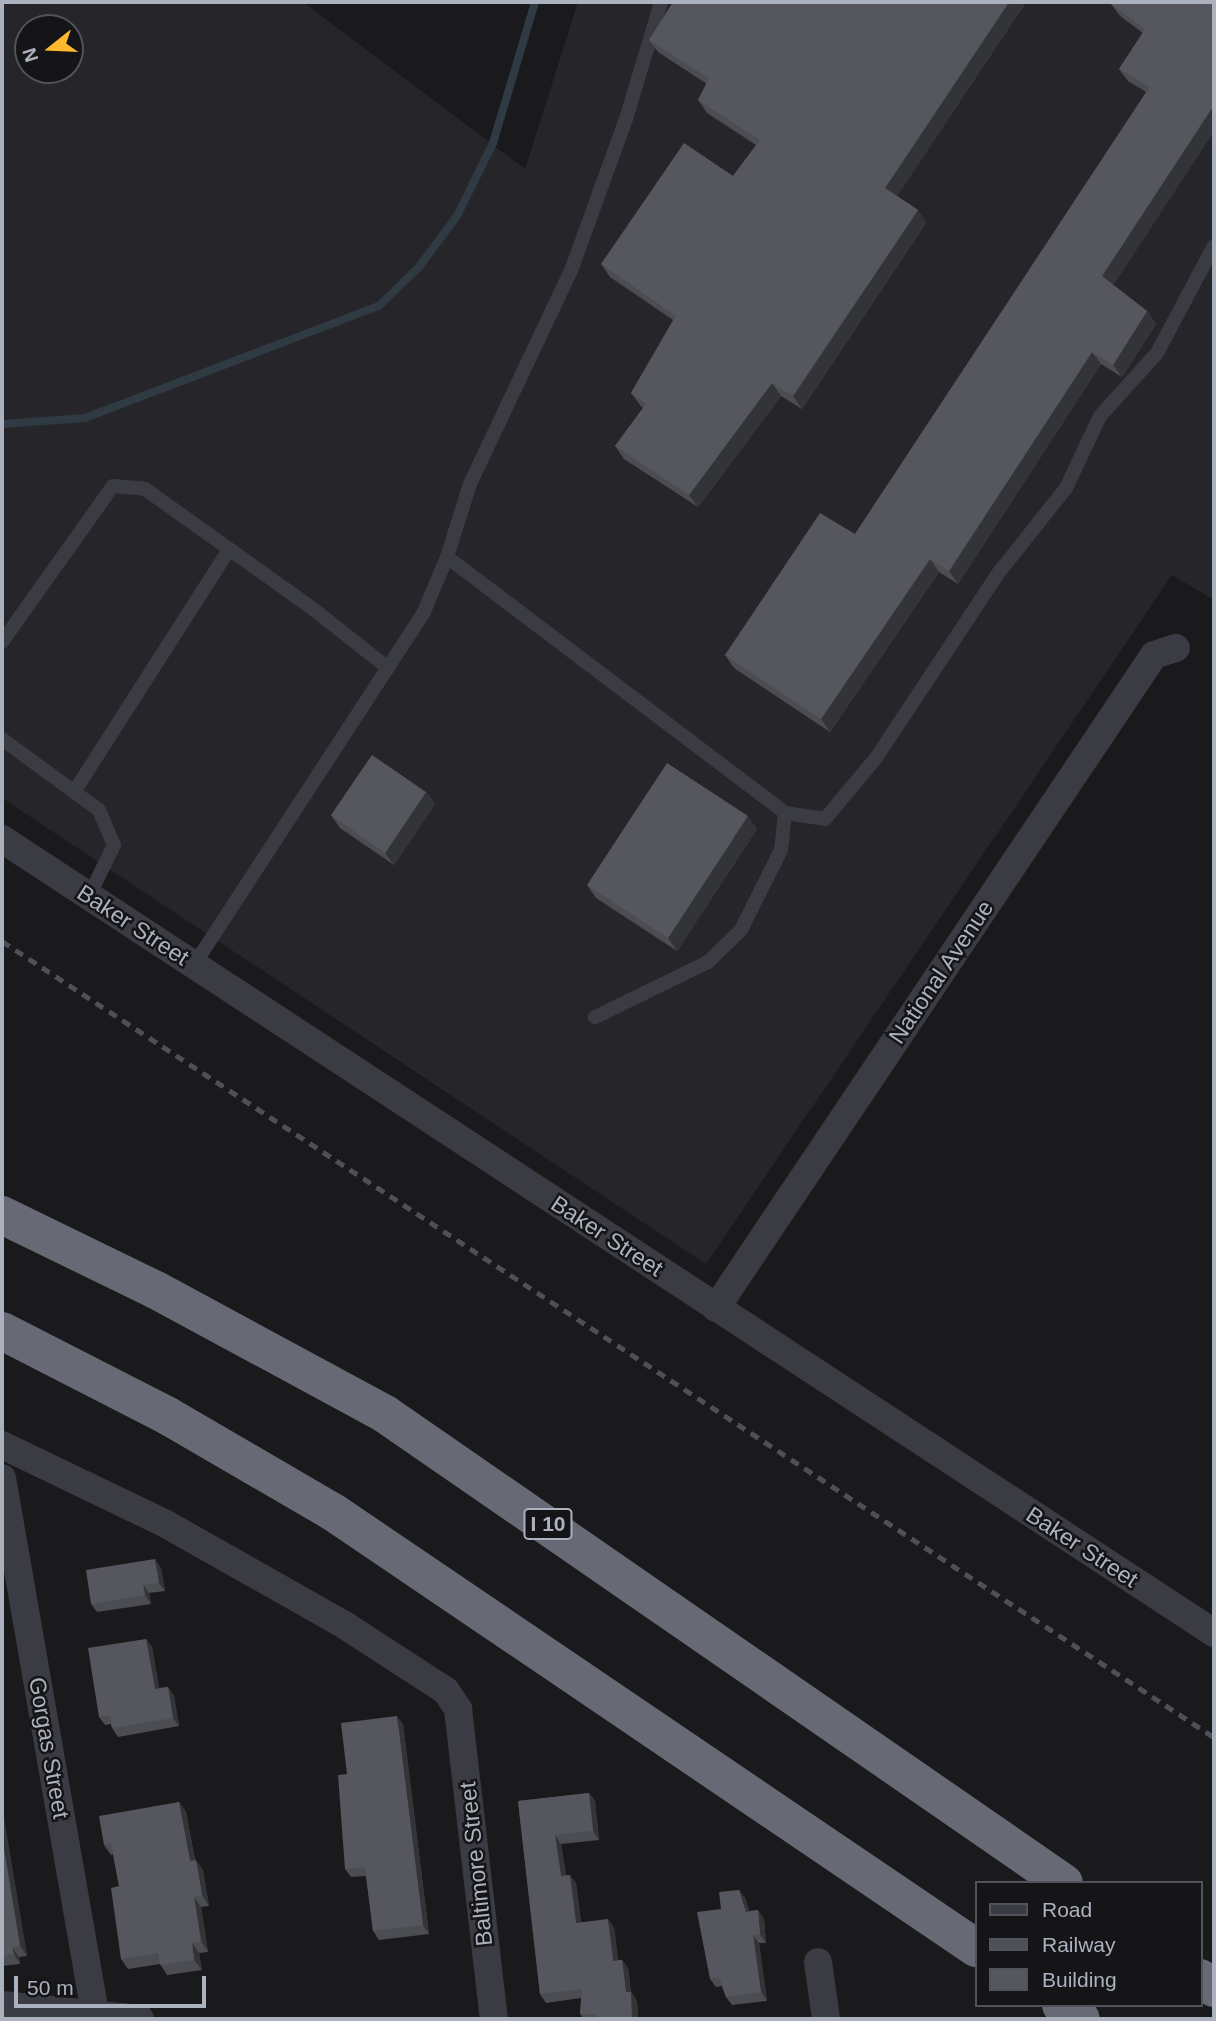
<!DOCTYPE html>
<html>
<head>
<meta charset="utf-8">
<style>
	body { margin:0 }
	#map { position:relative; width:1216px; height:2021px; overflow:hidden; background:#1a1a1d; font-family:Helvetica,sans-serif }
	div>[style] { position:absolute }
	[style*='--x'] { left:calc(var(--x)*1px); top:calc(var(--y)*1px); width:calc(var(--w)*1px); rotate:calc(var(--a)*1deg) }
	.built>* { inset:0; background:#26262a }
	.stream>* { height:8px; margin:-4px; padding:0 4px; transform-origin:4px; border-radius:4px; background:#2f3a43 }
	.lane>* { height:14px; margin:-7px; padding:0 7px; transform-origin:7px; border-radius:7px; background:#3b3c43 }
	.street>* { height:28px; margin:-14px; padding:0 14px; transform-origin:14px; border-radius:14px; background:#3b3c43 }
	.highway>* { height:38px; margin:-19px; padding:0 19px; transform-origin:19px; border-radius:19px; background:#676a74 }
	.rail>* { height:5px; margin-top:-2.5px; transform-origin:0; background:repeating-linear-gradient(90deg,#4e5058 0 9px,transparent 0 16px) }
	.wall>* { inset:0; background:#4b4d52 }
	.shaded-wall>* { inset:0; background:#333438 }
	.building>* { inset:0; background:#56575e }
	span { translate:-50% -50%; white-space:nowrap; text-align:center; line-height:1.15; -webkit-text-stroke:5px #151518; paint-order:stroke }
	.shield-label span { padding:2px 5px; background:#151518; border:2px solid; border-radius:5px; -webkit-text-stroke-width:0 }
	.shield-label { font-size:21px; color:#acb1be; font-weight:700 }
	.street-label { font-size:23px; color:#acb1be }
	.frame { position:absolute; inset:0; border:4px solid #acb1be; pointer-events:none }
	.legend { position:absolute; left:975px; top:1881px; width:228px; height:126px; box-sizing:border-box; background:#151518; border:2px solid #51535a; margin:0; padding:9px 12px; list-style:none; font-size:21px; color:#acb1be }
	.legend li { display:flex; align-items:center; gap:14px; height:35px }
	.legend b { width:35px; border:2px solid #51535a }
	.north { position:absolute; left:14px; top:14px; width:70px; height:70px; box-sizing:border-box; background:#151518; border:2px solid #51535a; border-radius:50%; rotate:252deg; font-size:19px; font-weight:700; line-height:28px; text-align:center; color:#acb1be }
	.north::after { content:''; display:block; margin:auto; width:24px; height:32px; background:#ffb931; clip-path:polygon(50% 0,100% 100%,50% 72%,0 100%) }
	.scale { position:absolute; left:14px; top:1976px; width:192px; height:32px; box-sizing:border-box; border:4px solid #acb1be; border-top:0; padding-left:9px; font-size:21px; line-height:24px; white-space:nowrap; color:#acb1be; -webkit-text-stroke:5px #151518; paint-order:stroke }
</style>
</head>
<body>
<div id="map">
	<div class="built">
		<div style="clip-path:polygon(evenodd,2px 2px,303px 2px,525px 169px,578px 2px,1214px 2px,1214px 600px,1172px 575px,706px 1264px,2px 798px,2px 2px,28px 28px,70px 28px,70px 70px,28px 70px,28px 28px)"></div>
	</div>
	<div class="stream">
		<div style="--x:2;--y:424;--w:83;--a:-4.1"></div>
		<div style="--x:85;--y:418;--w:315;--a:-20.9"></div>
		<div style="--x:379;--y:306;--w:56;--a:-44.3"></div>
		<div style="--x:419;--y:267;--w:64;--a:-53.3"></div>
		<div style="--x:457;--y:216;--w:81;--a:-63.7"></div>
		<div style="--x:493;--y:143;--w:147;--a:-73.4"></div>
	</div>
	<div class="lane">
		<div style="--x:447;--y:557;--w:424;--a:37.1"></div>
		<div style="--x:785;--y:813;--w:37;--a:96"></div>
		<div style="--x:781;--y:850;--w:89;--a:116.6"></div>
		<div style="--x:741;--y:930;--w:46;--a:135.9"></div>
		<div style="--x:708;--y:962;--w:126;--a:154"></div>
		<div style="--x:2;--y:642;--w:191;--a:-54.6"></div>
		<div style="--x:113;--y:486;--w:32;--a:5"></div>
		<div style="--x:145;--y:489;--w:205;--a:35.5"></div>
		<div style="--x:312;--y:608;--w:97;--a:38.3"></div>
		<div style="--x:2;--y:739;--w:120;--a:36.2"></div>
		<div style="--x:99;--y:810;--w:38;--a:67"></div>
		<div style="--x:114;--y:845;--w:57;--a:116.1"></div>
		<div style="--x:74;--y:792;--w:287;--a:-57.4"></div>
		<div style="--x:785;--y:813;--w:40;--a:8.5"></div>
		<div style="--x:825;--y:819;--w:80;--a:-50.1"></div>
		<div style="--x:876;--y:758;--w:224;--a:-56.5"></div>
		<div style="--x:1000;--y:571;--w:106;--a:-51.5"></div>
		<div style="--x:1066;--y:488;--w:80;--a:-64.7"></div>
		<div style="--x:1100;--y:416;--w:85;--a:-47.9"></div>
		<div style="--x:1157;--y:353;--w:121;--a:-62"></div>
		<div style="--x:194;--y:965;--w:419;--a:-56.9"></div>
		<div style="--x:423;--y:614;--w:62;--a:-67.2"></div>
		<div style="--x:447;--y:557;--w:77;--a:-72.5"></div>
		<div style="--x:470;--y:484;--w:239;--a:-64.7"></div>
		<div style="--x:572;--y:268;--w:158;--a:-70.1"></div>
		<div style="--x:626;--y:119;--w:122;--a:-73.3"></div>
	</div>
	<div class="street">
		<div style="--x:2;--y:839;--w:1449;--a:33.23"></div>
		<div style="--x:716;--y:1308;--w:786;--a:-56.15"></div>
		<div style="--x:1154;--y:655;--w:23;--a:-18"></div>
		<div style="--x:2;--y:1445;--w:182;--a:25.7"></div>
		<div style="--x:166;--y:1524;--w:207;--a:29.5"></div>
		<div style="--x:346;--y:1626;--w:119;--a:33"></div>
		<div style="--x:446;--y:1691;--w:22;--a:56"></div>
		<div style="--x:458;--y:1709;--w:312;--a:83.4"></div>
		<div style="--x:2;--y:1478;--w:549;--a:80.14"></div>
		<div style="--x:818;--y:1962;--w:58;--a:82"></div>
		<div style="--x:2;--y:2005;--w:139;--a:5.8"></div>
	</div>
	<div class="highway">
		<div style="--x:2;--y:1215;--w:171;--a:26"></div>
		<div style="--x:156;--y:1290;--w:260;--a:28.4"></div>
		<div style="--x:385;--y:1414;--w:825;--a:34.63"></div>
		<div style="--x:2;--y:1331;--w:186;--a:27.1"></div>
		<div style="--x:168;--y:1416;--w:191;--a:30.2"></div>
		<div style="--x:333;--y:1512;--w:777;--a:34.14"></div>
		<div style="--x:1200;--y:1978;--w:17;--a:36"></div>
		<div style="--x:1061;--y:2005;--w:24;--a:35"></div>
	</div>
	<div class="rail">
		<div style="--x:2;--y:941;--w:1450;--a:33.3"></div>
	</div>
	<div class="wall">
		<div style="clip-path:polygon(1026px 2px,897px 196px,918px 210px,926px 223px,802px 409px,781px 396px,698px 507px,624px 459px,615px 446px,643px 408px,640px 405px,631px 393px,673px 320px,610px 277px,601px 264px,733px 176px,756px 145px,707px 113px,698px 100px,707px 84px,658px 52px,649px 40px)"></div>
		<div style="clip-path:polygon(1214px 2px,1214px 131px,1113px 285px,1147px 311px,1156px 324px,1122px 377px,1101px 364px,958px 584px,939px 572px,830px 732px,734px 668px,725px 655px,855px 534px,1146px 92px,1128px 81px,1119px 69px,1143px 33px,1120px 16px,1111px 4px)"></div>
		<div style="clip-path:polygon(426px 792px,435px 804px,394px 865px,340px 828px,331px 815px)"></div>
		<div style="clip-path:polygon(757px 829px,677px 951px,596px 898px,587px 885px)"></div>
		<div style="clip-path:polygon(161px 1568px,165px 1591px,149px 1593px,151px 1604px,97px 1612px,91px 1604px)"></div>
		<div style="clip-path:polygon(146px 1639px,152px 1647px,159px 1688px,168px 1687px,174px 1696px,179px 1726px,118px 1737px,112px 1728px,111px 1724px,105px 1725px,99px 1717px)"></div>
		<div style="clip-path:polygon(403px 1724px,429px 1934px,379px 1940px,373px 1931px,366px 1876px,351px 1877px,345px 1869px,347px 1774px)"></div>
		<div style="clip-path:polygon(589px 1793px,595px 1801px,599px 1840px,561px 1844px,566px 1875px,576px 1883px,581px 1922px,614px 1927px,618px 1960px,622px 1960px,628px 1968px,631px 1992px,637px 2001px,638px 2019px,584px 2019px,580px 2014px,581px 1998px,546px 2003px,540px 1994px,518px 1801px)"></div>
		<div style="clip-path:polygon(179px 1802px,186px 1812px,195px 1860px,203px 1870px,209px 1906px,201px 1907px,208px 1952px,199px 1953px,202px 1970px,167px 1975px,160px 1964px,128px 1969px,121px 1959px,119px 1886px,113px 1854px,111px 1855px,104px 1845px)"></div>
		<div style="clip-path:polygon(2px 1807px,27px 1956px,19px 1957px,20px 1964px,2px 1966px)"></div>
		<div style="clip-path:polygon(739px 1890px,745px 1898px,749px 1911px,758px 1910px,764px 1919px,766px 1943px,759px 1943px,767px 2001px,732px 2005px,726px 1997px,722px 1986px,716px 1987px,710px 1979px,721px 1909px)"></div>
	</div>
	<div class="shaded-wall">
		<div style="clip-path:polygon(1009px 2px,1026px 2px,894px 201px,885px 188px)"></div>
		<div style="clip-path:polygon(1214px 105px,1214px 131px,1111px 289px,1102px 276px)"></div>
		<div style="clip-path:polygon(918px 210px,926px 223px,802px 409px,793px 396px)"></div>
		<div style="clip-path:polygon(1147px 311px,1156px 324px,1122px 377px,1113px 365px)"></div>
		<div style="clip-path:polygon(1092px 352px,1101px 364px,958px 584px,949px 571px)"></div>
		<div style="clip-path:polygon(772px 383px,781px 396px,698px 507px,689px 495px)"></div>
		<div style="clip-path:polygon(930px 559px,939px 572px,830px 732px,821px 719px)"></div>
		<div style="clip-path:polygon(426px 792px,435px 804px,394px 865px,385px 853px)"></div>
		<div style="clip-path:polygon(748px 816px,757px 829px,677px 951px,668px 938px)"></div>
		<div style="clip-path:polygon(155px 1559px,161px 1568px,165px 1591px,159px 1583px)"></div>
		<div style="clip-path:polygon(143px 1585px,149px 1593px,151px 1604px,145px 1595px)"></div>
		<div style="clip-path:polygon(146px 1639px,152px 1647px,161px 1698px,155px 1689px)"></div>
		<div style="clip-path:polygon(168px 1687px,174px 1696px,179px 1726px,173px 1718px)"></div>
		<div style="clip-path:polygon(397px 1716px,403px 1724px,429px 1934px,423px 1925px)"></div>
		<div style="clip-path:polygon(589px 1793px,595px 1801px,599px 1840px,593px 1831px)"></div>
		<div style="clip-path:polygon(179px 1802px,186px 1812px,197px 1871px,190px 1861px)"></div>
		<div style="clip-path:polygon(2px 1807px,27px 1956px,20px 1946px,2px 1837px)"></div>
		<div style="clip-path:polygon(555px 1835px,561px 1844px,568px 1885px,561px 1876px)"></div>
		<div style="clip-path:polygon(196px 1860px,203px 1870px,209px 1906px,202px 1895px)"></div>
		<div style="clip-path:polygon(570px 1875px,576px 1883px,582px 1931px,576px 1923px)"></div>
		<div style="clip-path:polygon(739px 1890px,745px 1898px,752px 1920px,746px 1912px)"></div>
		<div style="clip-path:polygon(194px 1897px,201px 1907px,208px 1952px,201px 1941px)"></div>
		<div style="clip-path:polygon(758px 1910px,764px 1919px,766px 1943px,760px 1934px)"></div>
		<div style="clip-path:polygon(608px 1919px,614px 1927px,619px 1969px,613px 1961px)"></div>
		<div style="clip-path:polygon(753px 1935px,759px 1943px,767px 2001px,761px 1992px)"></div>
		<div style="clip-path:polygon(192px 1943px,199px 1953px,202px 1970px,194px 1960px)"></div>
		<div style="clip-path:polygon(12px 1947px,19px 1957px,20px 1964px,14px 1954px)"></div>
		<div style="clip-path:polygon(622px 1960px,628px 1968px,631px 1996px,631px 1992px,637px 2001px,638px 2019px,632px 2019px,626px 1992px)"></div>
	</div>
	<div class="building">
		<div style="clip-path:polygon(673px 2px,1009px 2px,885px 188px,918px 210px,793px 396px,772px 383px,689px 495px,615px 446px,646px 404px,631px 393px,676px 316px,601px 264px,684px 143px,733px 176px,760px 140px,698px 100px,709px 78px,649px 40px)"></div>
		<div style="clip-path:polygon(1112px 2px,1214px 2px,1214px 105px,1102px 276px,1147px 311px,1113px 365px,1092px 352px,949px 571px,930px 559px,821px 719px,725px 655px,820px 513px,855px 534px,1150px 87px,1119px 69px,1145px 29px,1111px 4px)"></div>
		<div style="clip-path:polygon(372px 755px,426px 792px,385px 853px,331px 815px)"></div>
		<div style="clip-path:polygon(667px 763px,748px 816px,668px 938px,587px 885px)"></div>
		<div style="clip-path:polygon(155px 1559px,159px 1583px,143px 1585px,145px 1595px,91px 1604px,86px 1570px)"></div>
		<div style="clip-path:polygon(146px 1639px,155px 1689px,168px 1687px,173px 1718px,112px 1728px,110px 1715px,99px 1717px,88px 1648px)"></div>
		<div style="clip-path:polygon(397px 1716px,423px 1925px,373px 1931px,365px 1867px,345px 1869px,338px 1775px,347px 1774px,341px 1723px)"></div>
		<div style="clip-path:polygon(589px 1793px,593px 1831px,555px 1835px,561px 1876px,570px 1875px,576px 1923px,608px 1919px,613px 1961px,622px 1960px,626px 1992px,631px 1992px,632px 2019px,595px 2019px,596px 2015px,580px 2014px,582px 1989px,540px 1994px,518px 1801px)"></div>
		<div style="clip-path:polygon(179px 1802px,190px 1861px,196px 1860px,202px 1895px,194px 1897px,201px 1941px,192px 1943px,194px 1960px,160px 1965px,158px 1953px,121px 1959px,111px 1888px,119px 1886px,111px 1843px,104px 1845px,99px 1816px)"></div>
		<div style="clip-path:polygon(2px 1837px,20px 1946px,12px 1947px,14px 1954px,2px 1956px)"></div>
		<div style="clip-path:polygon(739px 1890px,746px 1912px,758px 1910px,760px 1934px,753px 1935px,761px 1992px,726px 1997px,719px 1977px,710px 1979px,697px 1912px,721px 1909px,719px 1892px)"></div>
	</div>
	<div class="shield-label">
		<span style="left:548px;top:1524px">I 10</span>
	</div>
	<div class="street-label">
		<span style="left:133px;top:925px;rotate:33deg">Baker Street</span>
		<span style="left:941px;top:972px;rotate:-56deg">National Avenue</span>
		<span style="left:607px;top:1236px;rotate:33deg">Baker Street</span>
		<span style="left:1082px;top:1547px;rotate:33deg">Baker Street</span>
		<span style="left:49px;top:1748px;rotate:80deg">Gorgas Street</span>
		<span style="left:476px;top:1864px;rotate:-96deg">Baltimore Street</span>
	</div>
	<div class="frame"></div>
	<ul class="legend">
	<li><b style="height:9px;background:#3b3c43"></b>Road</li>
	<li><b style="height:9px;background:#4e5058"></b>Railway</li>
	<li><b style="height:19px;background:#56575e"></b>Building</li>
	</ul>
	<div class="north">N</div>
	<div class="scale">50 m</div>
</div>
</body>
</html>
